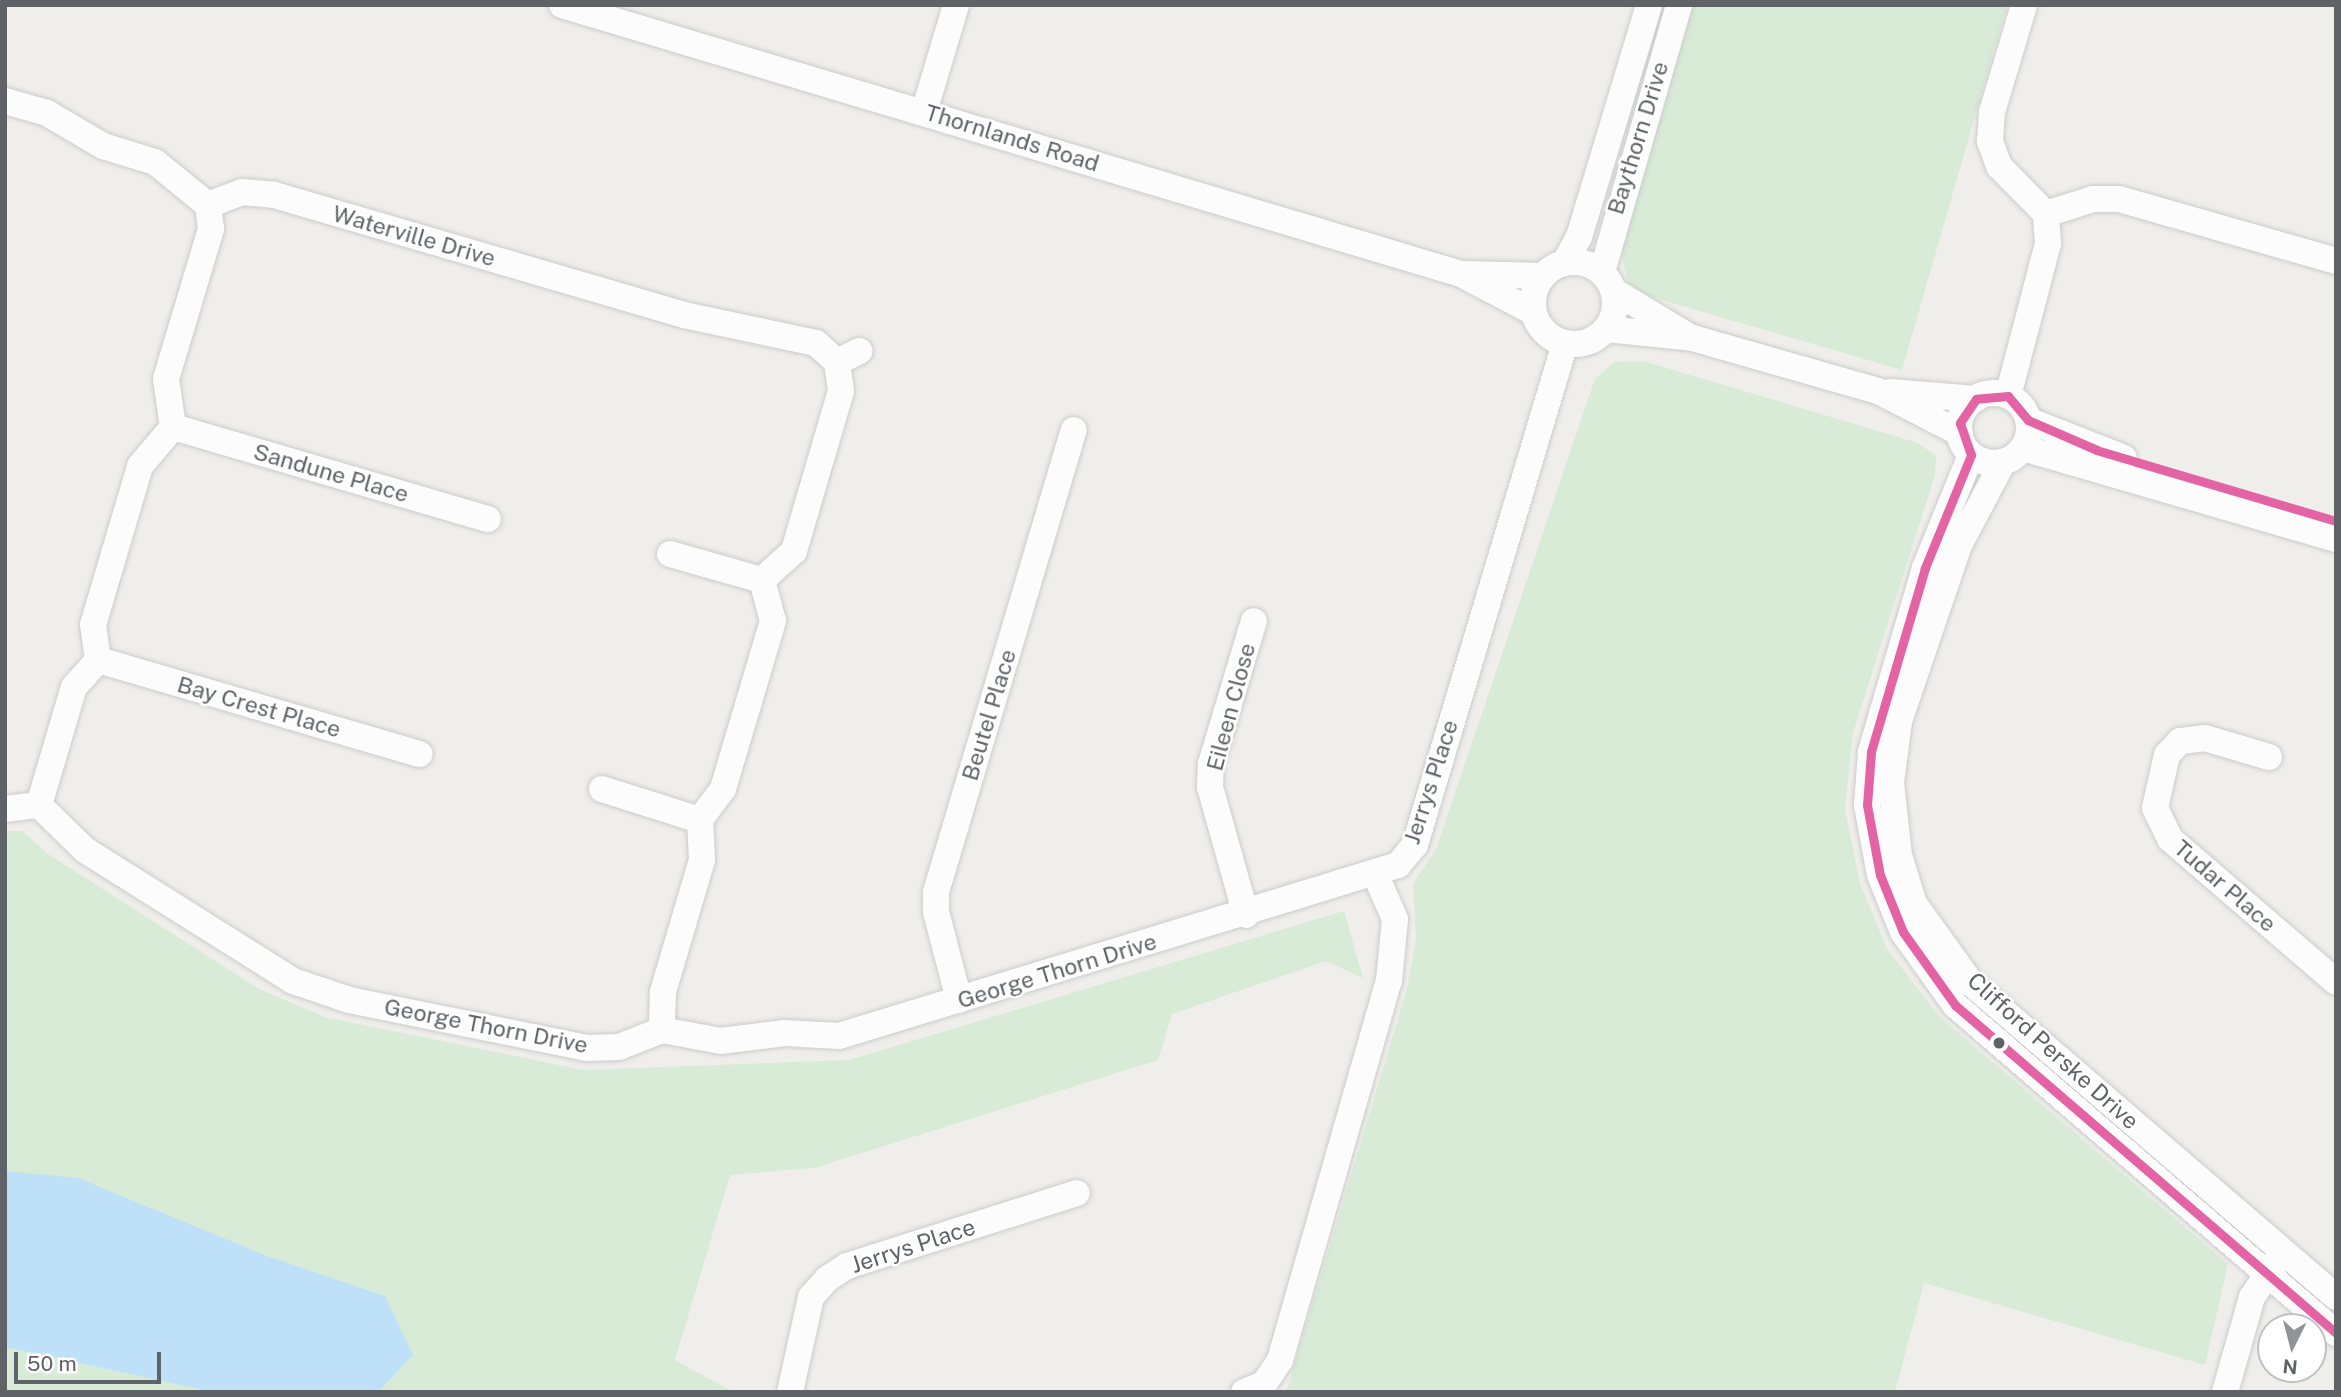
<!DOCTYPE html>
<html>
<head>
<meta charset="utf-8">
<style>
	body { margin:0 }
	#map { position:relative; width:2341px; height:1397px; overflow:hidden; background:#efeeea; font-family:"Public Sans",sans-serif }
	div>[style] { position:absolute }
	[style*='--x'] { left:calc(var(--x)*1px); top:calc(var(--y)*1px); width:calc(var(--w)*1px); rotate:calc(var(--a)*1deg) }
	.green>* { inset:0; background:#d8ebd6 }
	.water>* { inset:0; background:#bfe0f9 }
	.roads { filter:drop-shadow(0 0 2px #cbcccc) drop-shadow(0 0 2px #cbcccc) }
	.minor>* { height:26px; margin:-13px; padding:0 13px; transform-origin:13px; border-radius:13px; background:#fdfcfc }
	.minor>.ring { margin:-13px; padding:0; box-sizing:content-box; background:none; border:26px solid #fdfcfc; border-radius:50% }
	.bus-1>* { height:9px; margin:-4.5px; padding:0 4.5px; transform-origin:4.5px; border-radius:4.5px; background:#e463a4 }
	.dots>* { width:19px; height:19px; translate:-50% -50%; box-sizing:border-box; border:4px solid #fff; border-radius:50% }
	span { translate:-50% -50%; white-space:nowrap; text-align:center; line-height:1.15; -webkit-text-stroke:5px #fff; paint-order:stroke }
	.street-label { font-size:23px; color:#5f6368 }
	.frame { position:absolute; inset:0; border:7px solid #5f6368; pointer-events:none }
	.north { position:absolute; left:2257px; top:1313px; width:70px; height:70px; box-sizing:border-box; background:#fff; border:2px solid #bfc1c3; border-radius:50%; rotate:186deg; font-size:19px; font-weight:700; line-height:28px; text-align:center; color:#5f6368 }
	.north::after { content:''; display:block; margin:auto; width:24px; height:32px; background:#919496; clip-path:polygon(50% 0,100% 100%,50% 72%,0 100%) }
	.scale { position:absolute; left:14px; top:1352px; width:147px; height:32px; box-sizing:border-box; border:4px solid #5f6368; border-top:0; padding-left:9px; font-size:21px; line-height:24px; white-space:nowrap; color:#5f6368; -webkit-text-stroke:5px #fff; paint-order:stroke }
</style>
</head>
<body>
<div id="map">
	<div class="green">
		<div style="clip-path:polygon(1692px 5px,2007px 5px,1902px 370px,1645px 295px,1628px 283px,1622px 257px,1632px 208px)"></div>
		<div style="clip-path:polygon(1643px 361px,1918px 443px,1936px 456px,1935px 475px,1853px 733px,1845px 809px,1860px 883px,1887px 949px,1940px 1017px,2228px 1264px,2205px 1365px,1924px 1283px,1895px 1392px,1286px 1392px,1407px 989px,1416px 939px,1413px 884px,1436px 849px,1595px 379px,1615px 362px)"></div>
		<div style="clip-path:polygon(5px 831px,22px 831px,48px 854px,259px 989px,325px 1017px,583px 1070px,849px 1060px,1344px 911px,1363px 978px,1326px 961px,1172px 1014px,1158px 1060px,814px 1168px,730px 1175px,675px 1360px,733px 1392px,5px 1392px)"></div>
	</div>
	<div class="water">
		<div style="clip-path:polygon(5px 1171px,78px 1178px,267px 1256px,385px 1296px,413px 1355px,378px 1392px,213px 1392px,5px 1347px)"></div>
	</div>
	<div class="roads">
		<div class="minor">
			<div style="--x:562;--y:5;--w:938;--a:16.66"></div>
			<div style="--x:1461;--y:274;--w:81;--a:27.8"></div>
			<div style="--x:5;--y:101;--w:44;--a:15.9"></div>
			<div style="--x:47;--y:113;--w:65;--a:30.5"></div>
			<div style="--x:103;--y:146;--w:54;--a:17.1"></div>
			<div style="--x:155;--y:162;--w:68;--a:39.1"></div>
			<div style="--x:208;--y:205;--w:36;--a:-21"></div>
			<div style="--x:242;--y:192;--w:32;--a:5"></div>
			<div style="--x:274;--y:195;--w:427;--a:16.3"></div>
			<div style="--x:684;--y:315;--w:135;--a:12"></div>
			<div style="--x:816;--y:343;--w:28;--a:42"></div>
			<div style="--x:837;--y:362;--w:29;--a:82"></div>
			<div style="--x:841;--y:391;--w:167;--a:106.4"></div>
			<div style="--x:794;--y:551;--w:43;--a:137.8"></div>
			<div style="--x:762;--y:580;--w:42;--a:75"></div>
			<div style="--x:773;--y:621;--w:175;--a:106.6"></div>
			<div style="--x:723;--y:789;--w:39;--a:127"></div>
			<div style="--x:700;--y:820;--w:40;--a:87.1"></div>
			<div style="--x:702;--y:860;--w:138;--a:106.5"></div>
			<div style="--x:663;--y:992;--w:38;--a:92"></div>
			<div style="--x:924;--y:112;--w:112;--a:-73.3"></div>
			<div style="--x:2046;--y:214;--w:49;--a:-17.7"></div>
			<div style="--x:2093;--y:199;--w:26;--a:0"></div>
			<div style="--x:2119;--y:199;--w:226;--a:15.9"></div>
			<div class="ring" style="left:1533px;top:262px;width:56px;height:56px"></div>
			<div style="--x:1565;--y:262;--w:29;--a:-61"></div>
			<div style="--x:1579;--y:237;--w:242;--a:-73.2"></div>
			<div style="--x:1602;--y:272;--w:278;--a:-73.9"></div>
			<div style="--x:1466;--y:274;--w:77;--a:1.5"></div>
			<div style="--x:1614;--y:291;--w:83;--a:31.2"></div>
			<div style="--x:1606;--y:329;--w:87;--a:5.9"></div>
			<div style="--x:1693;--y:338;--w:192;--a:16"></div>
			<div style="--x:1878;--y:391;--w:92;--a:27.1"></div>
			<div style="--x:837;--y:362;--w:25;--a:-26"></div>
			<div style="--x:1890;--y:392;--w:86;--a:4.7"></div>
			<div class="ring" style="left:1959px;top:393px;width:44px;height:44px"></div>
			<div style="--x:2008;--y:396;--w:157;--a:-75.3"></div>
			<div style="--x:2048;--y:244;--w:30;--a:-94"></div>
			<div style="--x:2046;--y:214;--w:67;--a:-134.4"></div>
			<div style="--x:1999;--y:166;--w:27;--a:-110"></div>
			<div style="--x:1990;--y:141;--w:29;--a:-86"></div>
			<div style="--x:1992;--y:112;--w:112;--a:-73.3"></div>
			<div style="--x:2028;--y:420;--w:103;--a:21.6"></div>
			<div style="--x:173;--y:427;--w:328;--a:16.3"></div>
			<div style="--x:2023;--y:448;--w:326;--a:16.2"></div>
			<div style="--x:1971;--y:455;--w:122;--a:112.2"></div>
			<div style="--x:1925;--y:568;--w:192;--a:106.4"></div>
			<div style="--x:1871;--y:752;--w:53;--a:94.3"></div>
			<div style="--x:1867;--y:805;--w:71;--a:79.5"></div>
			<div style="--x:1880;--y:875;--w:61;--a:68"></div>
			<div style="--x:1903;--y:932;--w:90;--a:54.5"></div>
			<div style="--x:1955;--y:1005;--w:503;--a:40.72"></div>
			<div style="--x:2003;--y:462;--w:94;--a:117.9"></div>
			<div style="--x:1959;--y:545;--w:186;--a:108.8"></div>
			<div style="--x:1899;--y:721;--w:63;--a:97.4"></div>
			<div style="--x:1891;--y:783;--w:72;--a:83.7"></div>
			<div style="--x:1899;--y:855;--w:51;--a:73"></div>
			<div style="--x:1914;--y:904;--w:97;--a:54.2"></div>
			<div style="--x:1971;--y:983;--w:481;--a:40.7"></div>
			<div style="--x:670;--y:554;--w:96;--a:15.8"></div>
			<div style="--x:98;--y:660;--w:335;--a:16.3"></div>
			<div style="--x:2269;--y:757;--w:67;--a:-163.5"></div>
			<div style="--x:2205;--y:738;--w:25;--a:173"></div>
			<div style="--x:2180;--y:741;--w:19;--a:133"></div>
			<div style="--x:2167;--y:755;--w:54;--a:102.8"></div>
			<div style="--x:2155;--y:808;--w:34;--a:64"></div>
			<div style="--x:2170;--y:839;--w:219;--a:40.7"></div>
			<div style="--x:602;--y:789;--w:103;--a:17.6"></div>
			<div style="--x:39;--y:805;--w:123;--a:-73.5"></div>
			<div style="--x:74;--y:687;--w:36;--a:-48"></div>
			<div style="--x:98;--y:660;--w:35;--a:-98"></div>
			<div style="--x:93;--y:625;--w:166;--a:-73.5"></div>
			<div style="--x:140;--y:466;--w:51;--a:-49.8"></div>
			<div style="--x:173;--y:427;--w:49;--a:-98.3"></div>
			<div style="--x:166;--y:379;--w:157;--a:-73.3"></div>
			<div style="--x:211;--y:229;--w:24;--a:-97"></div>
			<div style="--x:5;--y:809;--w:34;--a:-7"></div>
			<div style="--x:39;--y:805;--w:64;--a:44.4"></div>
			<div style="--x:85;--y:850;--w:246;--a:32.2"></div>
			<div style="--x:293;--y:981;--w:59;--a:18.7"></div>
			<div style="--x:349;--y:1000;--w:243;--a:11.4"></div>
			<div style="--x:587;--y:1048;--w:32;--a:-2"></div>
			<div style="--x:619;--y:1047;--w:46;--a:-21.6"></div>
			<div style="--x:662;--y:1030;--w:60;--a:10.6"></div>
			<div style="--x:721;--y:1041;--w:64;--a:-7.2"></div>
			<div style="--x:784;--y:1033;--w:55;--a:3.1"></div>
			<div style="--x:839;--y:1036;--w:585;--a:-17.01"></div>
			<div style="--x:1398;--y:865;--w:26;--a:-50"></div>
			<div style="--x:1415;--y:845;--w:524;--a:-73.36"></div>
			<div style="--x:1246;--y:915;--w:133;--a:-105.7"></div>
			<div style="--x:1210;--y:787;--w:23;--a:-88"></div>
			<div style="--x:1211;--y:764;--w:149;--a:-73.3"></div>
			<div style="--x:959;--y:1000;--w:91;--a:-104.6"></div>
			<div style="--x:936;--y:912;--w:20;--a:-90"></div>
			<div style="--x:936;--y:892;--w:482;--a:-73.4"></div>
			<div style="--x:790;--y:1392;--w:97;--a:-77.5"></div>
			<div style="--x:811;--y:1297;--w:24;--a:-48"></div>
			<div style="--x:827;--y:1279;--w:24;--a:-33"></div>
			<div style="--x:847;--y:1266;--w:241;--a:-17.6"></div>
			<div style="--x:1244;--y:1392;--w:22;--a:-22"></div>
			<div style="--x:1264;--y:1384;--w:29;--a:-56"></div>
			<div style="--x:1280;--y:1360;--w:394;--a:-74"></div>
			<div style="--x:1389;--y:981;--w:62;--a:-84.5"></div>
			<div style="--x:1395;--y:919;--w:47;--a:-113.8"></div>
			<div style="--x:2225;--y:1392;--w:99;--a:-74.1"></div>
			<div style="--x:2252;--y:1297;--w:42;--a:-55.6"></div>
		</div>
	</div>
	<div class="bus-1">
		<div style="--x:2336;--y:521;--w:249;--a:-163.5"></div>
		<div style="--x:2097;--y:450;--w:75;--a:-156.5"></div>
		<div style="--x:2028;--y:420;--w:31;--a:-130"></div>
		<div style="--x:2008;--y:396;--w:32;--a:175"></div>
		<div style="--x:1976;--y:399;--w:29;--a:124"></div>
		<div style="--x:1960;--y:423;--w:34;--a:71"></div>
		<div style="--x:1971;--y:455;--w:122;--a:112.2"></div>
		<div style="--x:1925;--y:568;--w:192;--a:106.4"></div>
		<div style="--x:1871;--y:752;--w:53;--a:94.3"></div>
		<div style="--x:1867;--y:805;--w:71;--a:79.5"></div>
		<div style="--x:1880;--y:875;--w:61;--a:68"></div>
		<div style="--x:1903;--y:932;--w:90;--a:54.5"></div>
		<div style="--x:1955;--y:1005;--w:503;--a:40.72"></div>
	</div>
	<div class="dots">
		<div style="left:1999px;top:1043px;background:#5f6368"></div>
	</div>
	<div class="street-label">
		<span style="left:1012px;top:138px;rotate:17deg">Thornlands Road</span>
		<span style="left:1638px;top:138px;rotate:-73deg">Baythorn Drive</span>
		<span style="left:414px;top:236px;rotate:16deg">Waterville Drive</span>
		<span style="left:331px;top:473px;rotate:16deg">Sandune Place</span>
		<span style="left:259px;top:707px;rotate:16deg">Bay Crest Place</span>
		<span style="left:1231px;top:707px;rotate:-75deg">Eileen Close</span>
		<span style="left:989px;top:715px;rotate:-73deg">Beutel Place</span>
		<span style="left:1431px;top:782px;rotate:-72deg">Jerrys Place</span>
		<span style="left:2225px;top:886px;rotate:41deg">Tudar Place</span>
		<span style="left:1057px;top:971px;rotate:-17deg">George Thorn Drive</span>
		<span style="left:486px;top:1026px;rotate:11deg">George Thorn Drive</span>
		<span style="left:2053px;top:1051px;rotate:42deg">Clifford Perske Drive</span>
		<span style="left:913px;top:1246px;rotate:-18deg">Jerrys Place</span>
	</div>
	<div class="frame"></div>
	<div class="north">N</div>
	<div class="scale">50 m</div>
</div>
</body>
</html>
